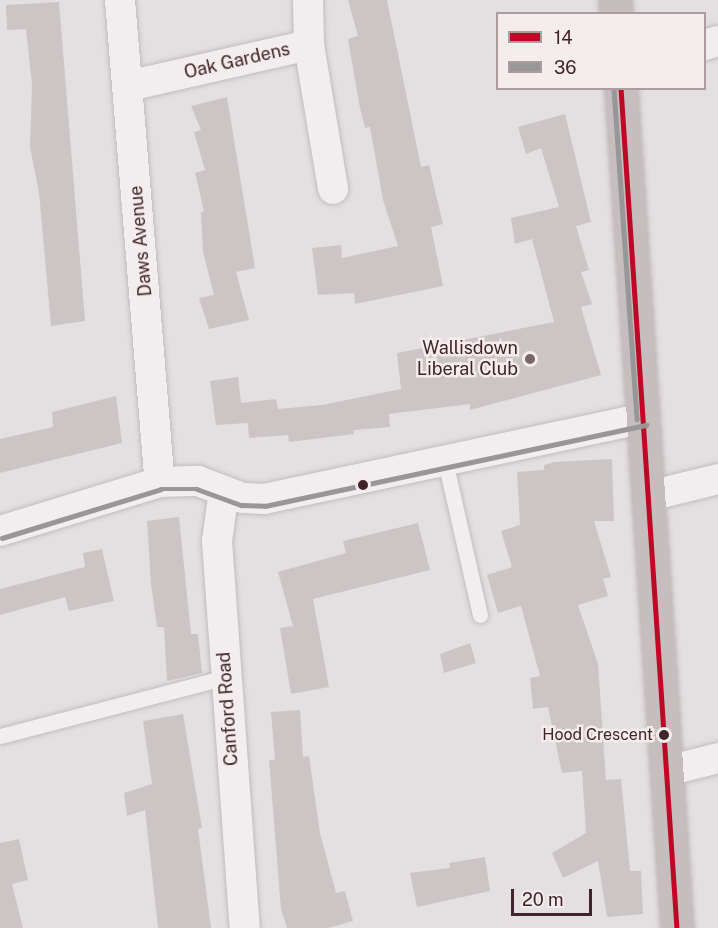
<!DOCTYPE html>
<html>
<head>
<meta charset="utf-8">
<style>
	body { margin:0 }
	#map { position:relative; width:718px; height:928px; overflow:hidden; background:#e4dfe0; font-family:"Public Sans",sans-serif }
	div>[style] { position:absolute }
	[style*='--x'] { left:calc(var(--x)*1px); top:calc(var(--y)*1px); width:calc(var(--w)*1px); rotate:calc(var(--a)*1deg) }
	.building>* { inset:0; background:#cbc5c6 }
	.roads { filter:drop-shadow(0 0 2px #c2bdbe) drop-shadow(0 0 2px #c2bdbe) }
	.lane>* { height:15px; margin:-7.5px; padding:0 7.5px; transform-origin:7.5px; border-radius:7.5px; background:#f2eeef }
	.street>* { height:30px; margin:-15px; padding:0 15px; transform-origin:15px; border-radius:15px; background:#f2eeef }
	.secondary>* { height:33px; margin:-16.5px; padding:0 16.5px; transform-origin:16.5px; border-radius:16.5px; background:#c5bdbe }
	.bus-1>* { height:4.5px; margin:-2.25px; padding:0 2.25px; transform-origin:2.25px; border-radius:2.25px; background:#be0826 }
	.bus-2>* { height:4.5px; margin:-2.25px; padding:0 2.25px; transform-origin:2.25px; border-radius:2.25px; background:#989696 }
	.dots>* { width:16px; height:16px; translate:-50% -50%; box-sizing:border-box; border:3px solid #f5ecee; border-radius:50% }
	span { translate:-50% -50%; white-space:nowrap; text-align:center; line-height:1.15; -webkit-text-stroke:5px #f5ecee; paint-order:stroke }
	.bus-label { font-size:16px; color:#3f2529 }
	.right { translate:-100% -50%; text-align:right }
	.street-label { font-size:18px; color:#3f2529 }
	.poi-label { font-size:18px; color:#3f2529 }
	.legend { position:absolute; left:496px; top:12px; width:210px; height:78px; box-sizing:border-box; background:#f5ecee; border:2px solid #ac9c9f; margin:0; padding:8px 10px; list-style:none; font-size:18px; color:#3f2529 }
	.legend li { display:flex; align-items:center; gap:12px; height:30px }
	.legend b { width:30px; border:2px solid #ac9c9f }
	.scale { position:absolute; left:511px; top:889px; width:81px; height:27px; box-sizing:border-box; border:3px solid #3f2529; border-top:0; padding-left:8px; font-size:18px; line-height:21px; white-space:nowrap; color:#3f2529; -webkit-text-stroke:4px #f5ecee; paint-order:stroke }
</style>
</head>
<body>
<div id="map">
	<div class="building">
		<div style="clip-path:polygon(348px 0,387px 0,421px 167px,429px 165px,443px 224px,431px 227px,443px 286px,355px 304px,354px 293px,318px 295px,312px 248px,341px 245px,342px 258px,398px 246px,383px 200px,370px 127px,365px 128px,359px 103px,348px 39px,358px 36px)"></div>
		<div style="clip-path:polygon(59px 2px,85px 321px,51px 326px,39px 192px,30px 147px,32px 84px,26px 29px,7px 30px,6px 5px)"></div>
		<div style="clip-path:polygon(227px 97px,255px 268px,236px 272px,249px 320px,209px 329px,199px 298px,214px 295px,203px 252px,201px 212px,204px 211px,195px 173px,205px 170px,194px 132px,201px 130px,191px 106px)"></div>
		<div style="clip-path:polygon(565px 114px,591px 222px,576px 226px,589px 270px,581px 272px,592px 304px,581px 307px,601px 375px,470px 410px,470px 404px,389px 414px,390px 427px,354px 430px,354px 434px,289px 442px,288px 435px,249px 438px,248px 423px,216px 425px,210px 381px,238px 377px,241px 403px,276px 399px,278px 409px,322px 405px,401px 389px,397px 353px,554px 322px,532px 239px,515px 244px,511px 218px,559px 207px,541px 148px,526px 154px,518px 127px)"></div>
		<div style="clip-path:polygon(116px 396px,122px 443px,0 473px,0 439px,53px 427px,52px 412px)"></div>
		<div style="clip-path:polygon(612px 459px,614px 521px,594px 521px,611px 577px,603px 579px,608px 596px,578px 605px,598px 664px,606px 780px,621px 779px,630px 871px,641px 871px,643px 914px,607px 917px,598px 861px,563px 878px,552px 853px,586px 833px,582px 771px,562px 773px,548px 707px,533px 709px,530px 678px,540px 676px,521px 606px,498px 613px,487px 575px,512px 567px,501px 531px,520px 525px,517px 472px,544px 470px,544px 465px,554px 462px)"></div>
		<div style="clip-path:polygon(179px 517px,191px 634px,198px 634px,202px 673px,167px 681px,164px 627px,157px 627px,151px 584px,147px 521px)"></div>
		<div style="clip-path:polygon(418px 523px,430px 570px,313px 599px,329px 687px,291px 694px,280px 628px,293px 626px,278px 572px,346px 553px,343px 541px)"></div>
		<div style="clip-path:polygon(102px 549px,114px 601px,69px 611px,65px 597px,0 615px,0 589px,85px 567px,83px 553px)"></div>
		<div style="clip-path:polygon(470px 643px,476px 663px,444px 673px,440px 654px)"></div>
		<div style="clip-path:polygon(300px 710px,303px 757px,309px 756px,320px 833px,336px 893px,345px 891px,353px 921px,328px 928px,287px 928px,281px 909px,269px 760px,275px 760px,271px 712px)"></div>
		<div style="clip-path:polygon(183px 714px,202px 828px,198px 829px,211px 928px,158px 928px,145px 810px,127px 816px,124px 793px,152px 784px,143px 721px)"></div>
		<div style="clip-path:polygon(19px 839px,28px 880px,12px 884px,23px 928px,0 928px,0 843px)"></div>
		<div style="clip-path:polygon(485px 857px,490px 891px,417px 907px,410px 873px,450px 868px,449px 863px)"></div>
	</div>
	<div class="roads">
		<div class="lane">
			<div style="--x:445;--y:461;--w:158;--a:77.2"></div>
			<div style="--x:0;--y:736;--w:234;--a:-14.6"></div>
		</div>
		<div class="street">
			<div style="--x:120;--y:0;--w:484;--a:85.3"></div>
			<div style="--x:308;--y:0;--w:45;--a:88.7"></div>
			<div style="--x:704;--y:45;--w:15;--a:-16"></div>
			<div style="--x:128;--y:86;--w:186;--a:-12.8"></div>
			<div style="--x:309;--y:45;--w:146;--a:80.5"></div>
			<div style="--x:224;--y:491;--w:50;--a:98"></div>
			<div style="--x:217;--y:541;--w:388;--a:85.9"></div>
			<div style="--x:649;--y:496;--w:71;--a:-13.8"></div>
			<div style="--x:0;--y:531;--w:167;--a:-17"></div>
			<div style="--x:160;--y:482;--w:38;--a:-2"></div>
			<div style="--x:198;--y:481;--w:48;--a:20.7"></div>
			<div style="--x:243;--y:498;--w:21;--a:3"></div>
			<div style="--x:264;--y:499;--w:389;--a:-12"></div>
			<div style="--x:667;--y:771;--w:53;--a:-14.3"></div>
		</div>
		<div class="secondary">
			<div style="--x:615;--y:0;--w:14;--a:86"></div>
			<div style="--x:621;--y:88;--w:842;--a:86.19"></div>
		</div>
	</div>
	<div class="bus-1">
		<div style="--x:621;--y:88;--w:842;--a:86.19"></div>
	</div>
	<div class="bus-2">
		<div style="--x:614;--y:89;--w:331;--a:86"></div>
		<div style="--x:2;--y:538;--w:166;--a:-17.1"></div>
		<div style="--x:161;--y:489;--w:36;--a:0"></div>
		<div style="--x:197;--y:489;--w:47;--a:20"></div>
		<div style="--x:241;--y:505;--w:24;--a:2"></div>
		<div style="--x:265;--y:506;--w:390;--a:-12"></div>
	</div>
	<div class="dots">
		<div style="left:530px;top:359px;background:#796669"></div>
		<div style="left:363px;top:485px;background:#3f2529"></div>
		<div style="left:664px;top:735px;background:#3f2529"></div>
	</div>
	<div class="bus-label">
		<span class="right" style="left:653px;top:735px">Hood Crescent</span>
	</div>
	<div class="street-label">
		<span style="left:237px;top:61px;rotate:-13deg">Oak Gardens</span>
		<span style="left:141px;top:241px;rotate:-95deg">Daws Avenue</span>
		<span style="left:228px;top:709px;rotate:-94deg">Canford Road</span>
	</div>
	<div class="poi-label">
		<span class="right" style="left:518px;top:359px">Wallisdown<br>Liberal Club</span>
	</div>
	<ul class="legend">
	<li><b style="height:8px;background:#be0826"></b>14</li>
	<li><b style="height:8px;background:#989696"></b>36</li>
	</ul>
	<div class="scale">20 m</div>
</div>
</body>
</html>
